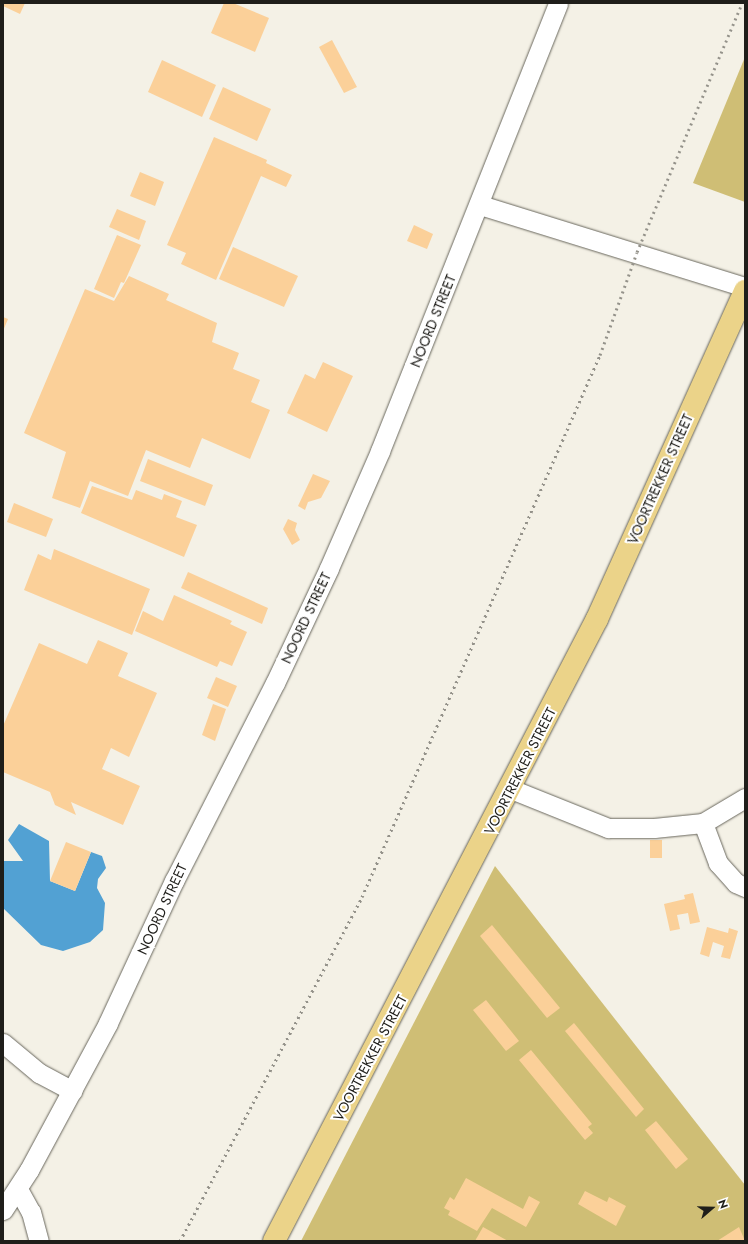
<!DOCTYPE html>
<html>
<head>
<meta charset="utf-8">
<style>
	body { margin:0 }
	#map { position:relative; width:748px; height:1244px; overflow:hidden; background:#f4f1e6; font-family:Jost,sans-serif }
	div>[style] { position:absolute }
	[style*='--x'] { left:calc(var(--x)*1px); top:calc(var(--y)*1px); width:calc(var(--w)*1px); rotate:calc(var(--a)*1deg) }
	.green>* { inset:0; background:#cfbe75 }
	.water>* { inset:0; background:#52a1d3 }
	.building>* { inset:0; background:#fbd099 }
	.roads { filter:drop-shadow(0 0 1px #69675d) drop-shadow(0 0 1px #69675d) }
	.minor>* { height:19px; margin:-9.5px; padding:0 9.5px; transform-origin:9.5px; border-radius:9.5px; background:#fff }
	.major>* { height:22px; margin:-11px; padding:0 11px; transform-origin:11px; border-radius:11px; background:#ebd389 }
	.rail>* { height:3px; margin-top:-1.5px; transform-origin:0; background:repeating-linear-gradient(90deg,#94928a 0 2px,transparent 0 6px) }
	span { translate:-50% -50%; white-space:nowrap; text-align:center; line-height:1.15; -webkit-text-stroke:4px #fff; paint-order:stroke }
	.street-label { font-size:14px; color:#1f1e1a }
	.frame { position:absolute; inset:0; border:4px solid #1f1e1a; pointer-events:none }
	.north { position:absolute; left:692px; top:1188px; width:40px; height:40px; -webkit-text-stroke:3px #fff; paint-order:stroke; rotate:70deg; font-size:11px; font-weight:700; line-height:16px; text-align:center; color:#1f1e1a }
	.north::after { content:''; display:block; margin:auto; width:14px; height:18px; background:#1f1e1a; clip-path:polygon(50% 0,100% 100%,50% 72%,0 100%) }
</style>
</head>
<body>
<div id="map">
	<div class="green">
		<div style="clip-path:polygon(745px 57px,745px 202px,693px 183px)"></div>
		<div style="clip-path:polygon(495px 866px,745px 1185px,745px 1241px,301px 1241px)"></div>
	</div>
	<div class="water">
		<div style="clip-path:polygon(19px 824px,49px 841px,50px 881px,75px 891px,91px 852px,102px 856px,106px 868px,98px 879px,97px 888px,105px 903px,103px 930px,90px 942px,63px 951px,41px 945px,3px 908px,3px 861px,23px 861px,8px 840px)"></div>
	</div>
	<div class="building">
		<div style="clip-path:polygon(3px 3px,25px 3px,20px 14px,3px 6px)"></div>
		<div style="clip-path:polygon(224px 3px,233px 3px,269px 18px,255px 52px,211px 33px)"></div>
		<div style="clip-path:polygon(332px 40px,357px 87px,344px 93px,319px 47px)"></div>
		<div style="clip-path:polygon(162px 60px,216px 85px,202px 117px,148px 92px)"></div>
		<div style="clip-path:polygon(223px 87px,271px 109px,257px 141px,209px 119px)"></div>
		<div style="clip-path:polygon(214px 137px,267px 160px,266px 163px,292px 175px,286px 187px,261px 176px,216px 280px,181px 264px,186px 253px,167px 245px)"></div>
		<div style="clip-path:polygon(140px 172px,164px 182px,155px 206px,130px 196px)"></div>
		<div style="clip-path:polygon(117px 209px,146px 221px,139px 240px,109px 227px)"></div>
		<div style="clip-path:polygon(414px 225px,433px 234px,427px 249px,407px 241px)"></div>
		<div style="clip-path:polygon(117px 235px,141px 245px,124px 283px,121px 282px,114px 298px,94px 289px)"></div>
		<div style="clip-path:polygon(233px 247px,298px 276px,284px 307px,219px 279px)"></div>
		<div style="clip-path:polygon(129px 276px,169px 294px,166px 300px,217px 323px,212px 342px,239px 353px,233px 369px,260px 380px,251px 402px,270px 410px,250px 459px,202px 438px,190px 468px,146px 450px,128px 496px,90px 481px,80px 508px,52px 498px,66px 452px,24px 433px,85px 289px,114px 301px)"></div>
		<div style="clip-path:polygon(3px 317px,8px 319px,3px 331px)"></div>
		<div style="clip-path:polygon(323px 362px,353px 376px,327px 432px,287px 413px,305px 374px,315px 379px)"></div>
		<div style="clip-path:polygon(148px 459px,213px 485px,205px 506px,140px 481px)"></div>
		<div style="clip-path:polygon(313px 474px,330px 481px,321px 498px,308px 502px,305px 510px,298px 506px)"></div>
		<div style="clip-path:polygon(92px 486px,132px 500px,136px 490px,162px 500px,164px 494px,182px 501px,176px 517px,197px 525px,184px 557px,81px 513px)"></div>
		<div style="clip-path:polygon(14px 503px,53px 519px,46px 537px,7px 522px)"></div>
		<div style="clip-path:polygon(288px 519px,297px 523px,295px 530px,300px 540px,292px 545px,283px 529px)"></div>
		<div style="clip-path:polygon(54px 549px,150px 589px,132px 635px,24px 590px,38px 554px,51px 560px)"></div>
		<div style="clip-path:polygon(188px 572px,268px 608px,262px 624px,181px 588px)"></div>
		<div style="clip-path:polygon(174px 595px,232px 621px,230px 624px,247px 632px,232px 666px,220px 661px,217px 667px,135px 631px,143px 611px,163px 621px)"></div>
		<div style="clip-path:polygon(98px 640px,128px 653px,118px 676px,157px 693px,129px 757px,111px 748px,102px 769px,140px 786px,123px 825px,71px 802px,76px 815px,55px 805px,50px 792px,3px 772px,3px 726px,39px 643px,87px 664px)"></div>
		<div style="clip-path:polygon(216px 677px,237px 686px,228px 707px,207px 698px)"></div>
		<div style="clip-path:polygon(213px 704px,226px 709px,215px 741px,202px 735px)"></div>
		<div style="clip-path:polygon(650px 840px,662px 840px,662px 858px,650px 858px)"></div>
		<div style="clip-path:polygon(66px 842px,91px 852px,75px 891px,50px 881px)"></div>
		<div style="clip-path:polygon(693px 893px,700px 922px,690px 924px,688px 913px,677px 915px,680px 929px,670px 931px,664px 904px,685px 899px,684px 895px)"></div>
		<div style="clip-path:polygon(492px 925px,560px 1008px,547px 1018px,480px 936px)"></div>
		<div style="clip-path:polygon(707px 927px,728px 933px,729px 928px,738px 931px,730px 959px,721px 957px,724px 946px,713px 942px,709px 957px,700px 954px)"></div>
		<div style="clip-path:polygon(486px 1000px,519px 1041px,506px 1051px,473px 1010px)"></div>
		<div style="clip-path:polygon(574px 1023px,644px 1109px,636px 1117px,565px 1031px)"></div>
		<div style="clip-path:polygon(531px 1050px,592px 1124px,588px 1127px,593px 1133px,585px 1140px,519px 1060px)"></div>
		<div style="clip-path:polygon(656px 1121px,688px 1159px,676px 1169px,645px 1130px)"></div>
		<div style="clip-path:polygon(466px 1178px,523px 1209px,529px 1196px,540px 1202px,526px 1227px,492px 1208px,477px 1231px,448px 1215px,450px 1211px,444px 1208px,450px 1197px,454px 1200px)"></div>
		<div style="clip-path:polygon(585px 1191px,607px 1202px,609px 1197px,626px 1206px,616px 1226px,578px 1204px)"></div>
		<div style="clip-path:polygon(483px 1227px,508px 1241px,475px 1241px)"></div>
		<div style="clip-path:polygon(739px 1227px,745px 1241px,717px 1241px)"></div>
	</div>
	<div class="roads">
		<div class="minor">
			<div style="--x:480;--y:205;--w:277;--a:17.2"></div>
			<div style="--x:511;--y:789;--w:105;--a:21.9"></div>
			<div style="--x:608;--y:828;--w:46;--a:0"></div>
			<div style="--x:654;--y:828;--w:49;--a:-5.8"></div>
			<div style="--x:703;--y:823;--w:49;--a:-30.8"></div>
			<div style="--x:703;--y:823;--w:43;--a:69.4"></div>
			<div style="--x:718;--y:863;--w:27;--a:48"></div>
			<div style="--x:736;--y:883;--w:10;--a:24"></div>
			<div style="--x:3;--y:1043;--w:47;--a:39.8"></div>
			<div style="--x:39;--y:1073;--w:38;--a:28"></div>
			<div style="--x:18;--y:1189;--w:26;--a:61"></div>
			<div style="--x:31;--y:1212;--w:30;--a:75"></div>
			<div style="--x:3;--y:1210;--w:48;--a:-57"></div>
			<div style="--x:29;--y:1170;--w:167;--a:-61.7"></div>
			<div style="--x:108;--y:1023;--w:157;--a:-65.1"></div>
			<div style="--x:174;--y:881;--w:222;--a:-63"></div>
			<div style="--x:275;--y:683;--w:127;--a:-64.8"></div>
			<div style="--x:329;--y:568;--w:128;--a:-66.4"></div>
			<div style="--x:380;--y:451;--w:482;--a:-68.3"></div>
		</div>
		<div class="major">
			<div style="--x:274;--y:1241;--w:701;--a:-62.56"></div>
			<div style="--x:597;--y:619;--w:360;--a:-65.7"></div>
		</div>
	</div>
	<div class="rail">
		<div style="--x:180;--y:1241;--w:389;--a:-62.1"></div>
		<div style="--x:362;--y:897;--w:592;--a:-66.29"></div>
		<div style="--x:600;--y:355;--w:109;--a:-70.2"></div>
		<div style="--x:637;--y:252;--w:270;--a:-67.1"></div>
	</div>
	<div class="street-label">
		<span style="left:433px;top:321px;rotate:-68deg">NOORD STREET</span>
		<span style="left:660px;top:479px;rotate:-66deg">VOORTREKKER STREET</span>
		<span style="left:306px;top:618px;rotate:-65deg">NOORD STREET</span>
		<span style="left:520px;top:771px;rotate:-63deg">VOORTREKKER STREET</span>
		<span style="left:162px;top:909px;rotate:-65deg">NOORD STREET</span>
		<span style="left:370px;top:1058px;rotate:-62deg">VOORTREKKER STREET</span>
	</div>
	<div class="frame"></div>
	<div class="north">N</div>
</div>
</body>
</html>
